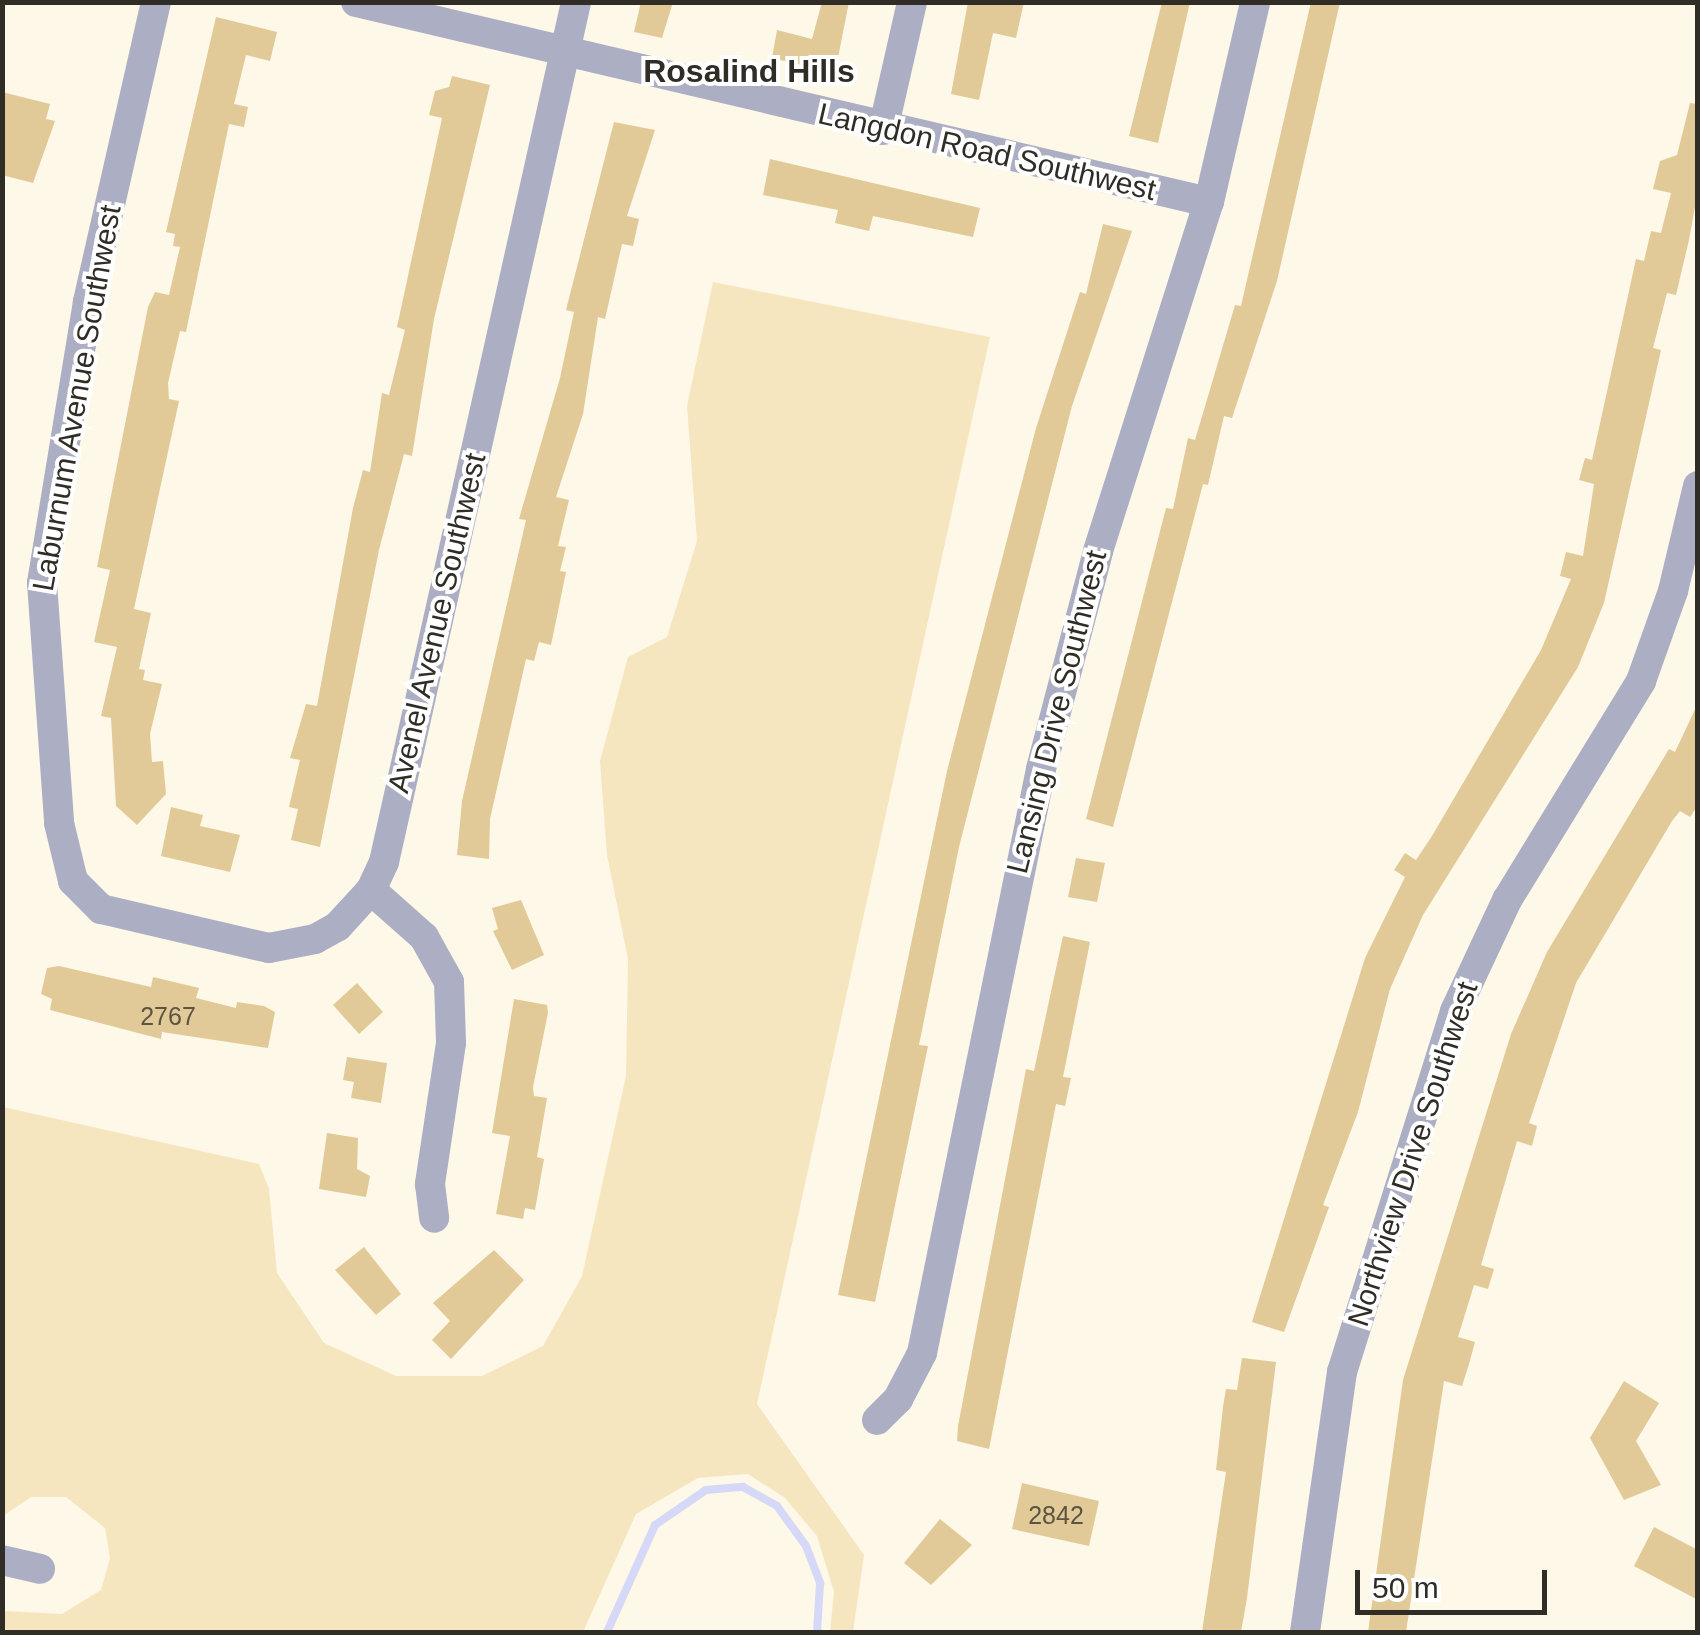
<!DOCTYPE html>
<html>
<head>
<meta charset="utf-8">
<style>
	body { margin:0 }
	#map { position:relative; width:1700px; height:1635px; overflow:hidden; background:#fef8e8; font-family:Helvetica,sans-serif }
	div>[style] { position:absolute }
	[style*='--x'] { left:calc(var(--x)*1px); top:calc(var(--y)*1px); width:calc(var(--w)*1px); rotate:calc(var(--a)*1deg) }
	.green>* { inset:0; background:#f6e6c0 }
	.stream>* { height:8px; margin:-4px; padding:0 4px; transform-origin:4px; border-radius:4px; background:#d6d8f7 }
	.building>* { inset:0; background:#e1ca97 }
	.minor>* { height:30px; margin:-15px; padding:0 15px; transform-origin:15px; border-radius:15px; background:#acaec4 }
	span { translate:-50% -50%; white-space:nowrap; text-align:center; line-height:1.15; -webkit-text-stroke:8px #fff; paint-order:stroke }
	.number-label { font-size:25px; color:#5c5442 }
	.number-label span { -webkit-text-stroke-width:0 }
	.street-label { font-size:30px; color:#302d26 }
	.neighbourhood-label { font-size:32px; color:#302d26; font-weight:700 }
	.frame { position:absolute; inset:0; border:5px solid #302d26; pointer-events:none }
	.scale { position:absolute; left:1355px; top:1570px; width:192px; height:45px; box-sizing:border-box; border:5px solid #302d26; border-top:0; padding-left:12px; font-size:30px; line-height:35px; white-space:nowrap; color:#302d26; -webkit-text-stroke:8px #fff; paint-order:stroke }
</style>
</head>
<body>
<div id="map">
	<div class="green">
		<div style="clip-path:polygon(713px 282px,990px 337px,757px 1404px,864px 1555px,853px 1632px,830px 1632px,834px 1592px,817px 1536px,785px 1498px,748px 1474px,698px 1478px,636px 1514px,583px 1632px,3px 1632px,4px 1611px,62px 1614px,101px 1590px,110px 1558px,105px 1528px,66px 1497px,31px 1497px,3px 1516px,3px 1107px,259px 1164px,269px 1189px,277px 1273px,324px 1343px,396px 1376px,482px 1376px,543px 1346px,582px 1276px,626px 1076px,628px 959px,607px 855px,600px 761px,628px 657px,667px 637px,697px 541px,687px 406px)"></div>
	</div>
	<div class="stream">
		<div style="--x:607;--y:1632;--w:117;--a:-65.8"></div>
		<div style="--x:655;--y:1525;--w:62;--a:-34.5"></div>
		<div style="--x:706;--y:1490;--w:37;--a:-5"></div>
		<div style="--x:743;--y:1487;--w:39;--a:29"></div>
		<div style="--x:777;--y:1506;--w:49;--a:54.1"></div>
		<div style="--x:806;--y:1546;--w:40;--a:69"></div>
		<div style="--x:820;--y:1583;--w:49;--a:93.5"></div>
	</div>
	<div class="building">
		<div style="clip-path:polygon(641px 2px,673px 2px,662px 38px,634px 32px)"></div>
		<div style="clip-path:polygon(822px 2px,849px 2px,835px 73px,772px 58px,777px 30px,812px 39px)"></div>
		<div style="clip-path:polygon(968px 2px,1024px 2px,1016px 38px,993px 33px,979px 100px,951px 94px)"></div>
		<div style="clip-path:polygon(1162px 2px,1190px 2px,1158px 143px,1129px 136px)"></div>
		<div style="clip-path:polygon(1311px 2px,1340px 2px,1277px 281px,1232px 418px,1224px 416px,1208px 485px,1203px 484px,1113px 827px,1086px 819px,1166px 508px,1173px 509px,1188px 438px,1195px 440px,1235px 305px,1241px 306px)"></div>
		<div style="clip-path:polygon(216px 17px,277px 32px,270px 61px,246px 55px,234px 104px,248px 107px,244px 127px,229px 124px,186px 332px,180px 331px,168px 383px,169px 399px,179px 401px,134px 609px,151px 613px,139px 669px,145px 670px,143px 680px,162px 684px,150px 734px,152px 762px,163px 761px,166px 794px,137px 825px,116px 806px,111px 718px,101px 716px,117px 647px,94px 642px,110px 570px,97px 567px,148px 307px,155px 292px,169px 295px,180px 247px,173px 246px,175px 234px,166px 232px)"></div>
		<div style="clip-path:polygon(452px 76px,490px 85px,434px 319px,412px 456px,404px 454px,379px 550px,320px 847px,291px 840px,298px 809px,289px 807px,300px 760px,290px 758px,306px 704px,317px 706px,353px 508px,363px 470px,370px 472px,382px 393px,389px 395px,405px 330px,397px 327px,442px 118px,429px 115px,435px 91px,449px 87px)"></div>
		<div style="clip-path:polygon(2px 92px,50px 104px,46px 119px,55px 121px,33px 183px,2px 175px)"></div>
		<div style="clip-path:polygon(1690px 103px,1698px 104px,1698px 190px,1689px 240px,1676px 295px,1667px 293px,1653px 348px,1661px 350px,1604px 603px,1578px 667px,1423px 915px,1390px 989px,1358px 1112px,1323px 1205px,1329px 1207px,1284px 1332px,1252px 1322px,1365px 958px,1405px 877px,1394px 870px,1405px 853px,1416px 860px,1432px 836px,1541px 650px,1571px 579px,1560px 576px,1566px 552px,1583px 556px,1594px 484px,1579px 480px,1585px 458px,1592px 460px,1636px 259px,1644px 261px,1651px 231px,1661px 233px,1671px 193px,1653px 189px,1660px 161px,1677px 155px)"></div>
		<div style="clip-path:polygon(614px 122px,655px 130px,627px 216px,639px 219px,633px 246px,622px 244px,605px 319px,598px 317px,583px 414px,556px 497px,569px 500px,558px 546px,566px 547px,560px 571px,566px 572px,555px 626px,551px 645px,539px 642px,534px 661px,526px 659px,490px 819px,489px 859px,457px 855px,462px 801px,526px 520px,519px 519px,560px 378px,574px 312px,566px 310px)"></div>
		<div style="clip-path:polygon(770px 159px,980px 208px,973px 237px,873px 216px,869px 231px,835px 223px,838px 210px,763px 195px)"></div>
		<div style="clip-path:polygon(1103px 224px,1132px 231px,1072px 406px,959px 847px,919px 1045px,928px 1046px,875px 1302px,838px 1295px,947px 771px,1036px 428px,1080px 292px,1086px 294px)"></div>
		<div style="clip-path:polygon(1698px 703px,1698px 805px,1690px 817px,1680px 811px,1672px 821px,1576px 983px,1529px 1123px,1537px 1126px,1532px 1146px,1517px 1141px,1481px 1265px,1494px 1269px,1488px 1289px,1474px 1285px,1458px 1337px,1475px 1342px,1469px 1364px,1462px 1386px,1444px 1381px,1406px 1632px,1368px 1632px,1403px 1380px,1511px 1034px,1547px 952px,1669px 749px,1675px 752px)"></div>
		<div style="clip-path:polygon(171px 807px,203px 815px,200px 826px,240px 835px,230px 872px,161px 856px)"></div>
		<div style="clip-path:polygon(1076px 858px,1105px 863px,1097px 902px,1068px 897px)"></div>
		<div style="clip-path:polygon(521px 900px,544px 955px,512px 970px,493px 931px,498px 929px,492px 908px)"></div>
		<div style="clip-path:polygon(1063px 936px,1090px 942px,1063px 1077px,1071px 1078px,1065px 1106px,1056px 1104px,989px 1449px,957px 1441px,958px 1426px,1026px 1069px,1034px 1071px)"></div>
		<div style="clip-path:polygon(59px 966px,151px 987px,153px 977px,199px 988px,196px 998px,236px 1008px,237px 1002px,264px 1006px,275px 1012px,268px 1048px,162px 1032px,161px 1039px,50px 1010px,52px 999px,41px 994px,47px 968px)"></div>
		<div style="clip-path:polygon(357px 983px,383px 1012px,359px 1034px,333px 1005px)"></div>
		<div style="clip-path:polygon(514px 999px,547px 1005px,548px 1013px,533px 1087px,534px 1096px,547px 1098px,537px 1157px,544px 1159px,535px 1210px,525px 1208px,523px 1219px,496px 1214px,510px 1136px,492px 1133px)"></div>
		<div style="clip-path:polygon(347px 1057px,387px 1063px,381px 1103px,351px 1098px,354px 1082px,343px 1080px)"></div>
		<div style="clip-path:polygon(327px 1133px,358px 1138px,357px 1169px,370px 1176px,366px 1197px,319px 1189px)"></div>
		<div style="clip-path:polygon(364px 1247px,401px 1294px,376px 1315px,335px 1270px)"></div>
		<div style="clip-path:polygon(494px 1250px,524px 1280px,451px 1359px,432px 1340px,450px 1321px,433px 1303px)"></div>
		<div style="clip-path:polygon(1242px 1358px,1276px 1362px,1247px 1598px,1241px 1632px,1202px 1632px,1226px 1472px,1216px 1470px,1223px 1407px,1226px 1389px,1237px 1390px)"></div>
		<div style="clip-path:polygon(1624px 1381px,1659px 1403px,1636px 1441px,1661px 1485px,1624px 1500px,1590px 1438px)"></div>
		<div style="clip-path:polygon(1022px 1483px,1099px 1501px,1089px 1546px,1012px 1529px)"></div>
		<div style="clip-path:polygon(940px 1519px,972px 1545px,931px 1585px,904px 1563px)"></div>
		<div style="clip-path:polygon(1654px 1527px,1698px 1550px,1698px 1600px,1634px 1566px)"></div>
	</div>
	<div class="minor">
		<div style="--x:156;--y:2;--w:308;--a:102.8"></div>
		<div style="--x:88;--y:302;--w:285;--a:99.3"></div>
		<div style="--x:42;--y:583;--w:241;--a:85.9"></div>
		<div style="--x:59;--y:823;--w:60;--a:76.4"></div>
		<div style="--x:73;--y:881;--w:40;--a:45"></div>
		<div style="--x:101;--y:909;--w:172;--a:13.1"></div>
		<div style="--x:269;--y:948;--w:47;--a:-11.1"></div>
		<div style="--x:315;--y:939;--w:26;--a:-29"></div>
		<div style="--x:338;--y:926;--w:49;--a:-47.5"></div>
		<div style="--x:371;--y:890;--w:31;--a:-65"></div>
		<div style="--x:384;--y:862;--w:881;--a:-77.41"></div>
		<div style="--x:356;--y:2;--w:876;--a:13.2"></div>
		<div style="--x:883;--y:130;--w:131;--a:-77.2"></div>
		<div style="--x:371;--y:890;--w:71;--a:41.6"></div>
		<div style="--x:424;--y:937;--w:51;--a:60.9"></div>
		<div style="--x:449;--y:982;--w:61;--a:88.1"></div>
		<div style="--x:451;--y:1043;--w:143;--a:98.5"></div>
		<div style="--x:430;--y:1184;--w:34;--a:83"></div>
		<div style="--x:877;--y:1420;--w:30;--a:-45"></div>
		<div style="--x:898;--y:1399;--w:52;--a:-62.4"></div>
		<div style="--x:922;--y:1353;--w:596;--a:-78.48"></div>
		<div style="--x:1041;--y:769;--w:225;--a:-75.3"></div>
		<div style="--x:1098;--y:551;--w:366;--a:-72.4"></div>
		<div style="--x:1209;--y:202;--w:205;--a:-77"></div>
		<div style="--x:2;--y:1560;--w:39;--a:13"></div>
		<div style="--x:1305;--y:1632;--w:263;--a:-81.9"></div>
		<div style="--x:1342;--y:1372;--w:378;--a:-72.6"></div>
		<div style="--x:1455;--y:1011;--w:123;--a:-64.9"></div>
		<div style="--x:1507;--y:900;--w:257;--a:-58.5"></div>
		<div style="--x:1641;--y:681;--w:96;--a:-70.4"></div>
		<div style="--x:1673;--y:591;--w:108;--a:-76.6"></div>
	</div>
	<div class="number-label">
		<span style="left:168px;top:1016px">2767</span>
		<span style="left:1056px;top:1515px">2842</span>
	</div>
	<div class="street-label">
		<span style="left:987px;top:152px;rotate:13deg">Langdon Road Southwest</span>
		<span style="left:77px;top:398px;rotate:-80deg">Laburnum Avenue Southwest</span>
		<span style="left:437px;top:623px;rotate:-77deg">Avenel Avenue Southwest</span>
		<span style="left:1057px;top:712px;rotate:-76deg">Lansing Drive Southwest</span>
		<span style="left:1413px;top:1154px;rotate:-72deg">Northview Drive Southwest</span>
	</div>
	<div class="neighbourhood-label">
		<span style="left:749px;top:71px">Rosalind Hills</span>
	</div>
	<div class="frame"></div>
	<div class="scale">50 m</div>
</div>
</body>
</html>
